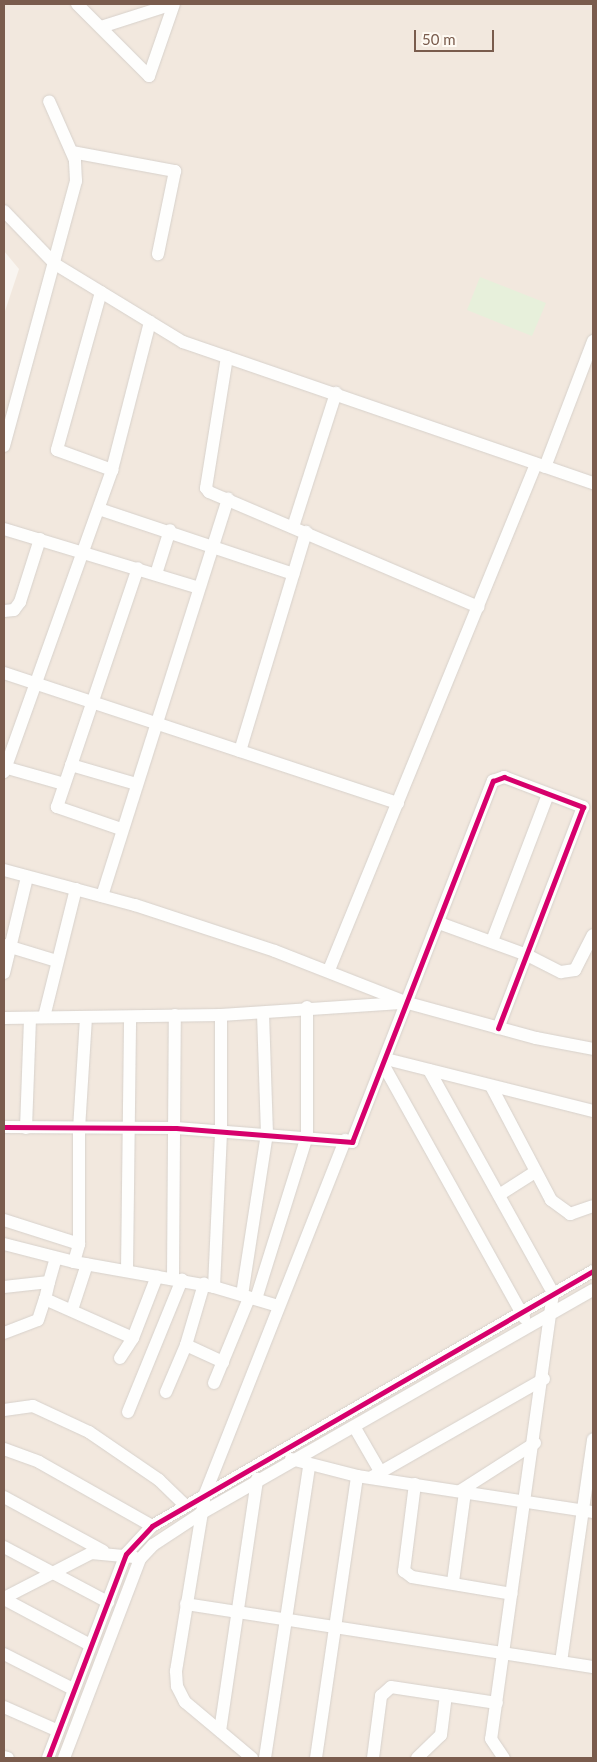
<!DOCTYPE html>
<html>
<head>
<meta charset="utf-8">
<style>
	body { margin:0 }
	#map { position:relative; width:597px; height:1762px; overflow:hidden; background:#f9f5f0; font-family:Lato,sans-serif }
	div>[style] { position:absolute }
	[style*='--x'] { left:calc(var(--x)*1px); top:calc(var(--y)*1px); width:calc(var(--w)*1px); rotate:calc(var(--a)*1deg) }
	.residential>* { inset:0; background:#f2e8de }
	.green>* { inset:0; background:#e7f0db }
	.roads { filter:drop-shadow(0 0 1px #d7d1cb) drop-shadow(0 0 1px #d7d1cb) }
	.minor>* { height:12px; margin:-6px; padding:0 6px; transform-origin:6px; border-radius:6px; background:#fefefd }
	.cycleway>* { height:5px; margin:-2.5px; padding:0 2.5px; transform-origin:2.5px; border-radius:2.5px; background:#d6006c }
	span { translate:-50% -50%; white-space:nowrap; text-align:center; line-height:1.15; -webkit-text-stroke:4.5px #fffaf3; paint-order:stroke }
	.frame { position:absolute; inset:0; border:5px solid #7a5c4d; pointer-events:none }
	.scale { position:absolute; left:414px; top:30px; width:80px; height:22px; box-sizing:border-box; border:2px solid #7a5c4d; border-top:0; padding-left:6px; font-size:15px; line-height:18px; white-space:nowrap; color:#7a5c4d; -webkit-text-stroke:4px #fffaf3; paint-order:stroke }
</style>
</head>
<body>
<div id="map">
	<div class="residential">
		<div style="clip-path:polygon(4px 4px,593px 4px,593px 1758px,4px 1758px,4px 314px,19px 269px,4px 251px)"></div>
	</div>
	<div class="green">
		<div style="clip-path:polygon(480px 277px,546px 303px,532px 336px,467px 310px)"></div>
	</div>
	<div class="roads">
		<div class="minor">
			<div style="--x:77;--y:4;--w:102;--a:45"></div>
			<div style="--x:149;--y:76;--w:76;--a:-70.9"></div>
			<div style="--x:101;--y:27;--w:76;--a:-17.7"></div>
			<div style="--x:72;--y:152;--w:105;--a:10.5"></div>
			<div style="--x:175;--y:171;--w:85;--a:101.6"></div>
			<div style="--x:4;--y:211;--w:74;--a:46.1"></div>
			<div style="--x:55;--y:264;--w:150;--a:31.4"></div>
			<div style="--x:183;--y:342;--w:434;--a:19"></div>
			<div style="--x:101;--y:292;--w:164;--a:105.6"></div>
			<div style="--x:57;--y:450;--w:59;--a:20"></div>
			<div style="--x:227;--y:357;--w:133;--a:99.1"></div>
			<div style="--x:206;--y:488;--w:5;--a:53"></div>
			<div style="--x:209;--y:492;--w:293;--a:23.1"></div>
			<div style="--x:4;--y:446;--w:275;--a:-74.8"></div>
			<div style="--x:76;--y:181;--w:21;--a:-93"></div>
			<div style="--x:75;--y:160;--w:64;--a:-113.8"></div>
			<div style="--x:545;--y:467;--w:135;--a:-69.1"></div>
			<div style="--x:99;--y:509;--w:205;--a:18.5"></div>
			<div style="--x:293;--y:527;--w:141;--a:-72.2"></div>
			<div style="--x:4;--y:529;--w:204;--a:16.8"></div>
			<div style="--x:156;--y:574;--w:46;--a:-72.3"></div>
			<div style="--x:4;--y:611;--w:10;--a:-6"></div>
			<div style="--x:14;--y:610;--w:10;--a:-53"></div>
			<div style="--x:20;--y:602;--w:66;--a:-72.4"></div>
			<div style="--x:4;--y:673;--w:415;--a:18.3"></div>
			<div style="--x:240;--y:751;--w:229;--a:-73.2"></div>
			<div style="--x:71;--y:765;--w:68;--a:16.3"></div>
			<div style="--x:4;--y:767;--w:62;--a:15.8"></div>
			<div style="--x:4;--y:772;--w:321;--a:-70.3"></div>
			<div style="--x:112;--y:470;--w:153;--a:-75.6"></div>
			<div style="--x:121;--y:829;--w:68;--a:-161"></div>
			<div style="--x:57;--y:807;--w:252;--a:-71.3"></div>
			<div style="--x:4;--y:870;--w:136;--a:15"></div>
			<div style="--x:135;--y:905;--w:147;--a:18.2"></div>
			<div style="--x:275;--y:951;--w:143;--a:21.4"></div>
			<div style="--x:408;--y:1003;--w:133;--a:15.3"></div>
			<div style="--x:536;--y:1038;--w:58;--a:10.9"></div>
			<div style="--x:102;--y:896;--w:417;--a:-72.4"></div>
			<div style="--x:439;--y:923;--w:94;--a:20"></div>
			<div style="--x:527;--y:955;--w:38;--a:27"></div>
			<div style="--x:561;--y:972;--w:14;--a:-8"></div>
			<div style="--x:575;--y:970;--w:39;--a:-63"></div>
			<div style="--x:492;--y:941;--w:157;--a:-69.1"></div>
			<div style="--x:4;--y:945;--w:55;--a:16.8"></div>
			<div style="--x:329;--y:970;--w:547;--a:-67.75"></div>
			<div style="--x:4;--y:973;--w:99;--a:-76.5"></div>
			<div style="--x:44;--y:1017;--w:132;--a:-76"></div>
			<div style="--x:4;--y:1018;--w:217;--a:-0.8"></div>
			<div style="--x:221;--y:1015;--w:180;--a:-3.8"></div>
			<div style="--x:386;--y:1059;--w:213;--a:14.1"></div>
			<div style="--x:384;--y:1066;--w:288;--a:60.9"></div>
			<div style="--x:429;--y:1070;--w:255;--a:60.9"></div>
			<div style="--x:553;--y:1293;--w:450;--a:97.9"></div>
			<div style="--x:491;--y:1739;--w:23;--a:56"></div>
			<div style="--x:491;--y:1086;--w:129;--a:62.2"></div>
			<div style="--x:551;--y:1200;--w:24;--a:36"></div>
			<div style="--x:570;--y:1214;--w:24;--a:-19"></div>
			<div style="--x:4;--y:1127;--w:172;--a:0.3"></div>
			<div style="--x:176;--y:1128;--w:177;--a:4.5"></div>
			<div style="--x:352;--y:1142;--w:388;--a:-68.7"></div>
			<div style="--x:493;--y:781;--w:12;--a:-20"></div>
			<div style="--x:504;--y:777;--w:85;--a:20.8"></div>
			<div style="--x:583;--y:807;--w:237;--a:111"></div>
			<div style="--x:26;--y:1128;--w:110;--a:-87.9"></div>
			<div style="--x:499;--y:1195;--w:43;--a:-32.6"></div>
			<div style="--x:4;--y:1220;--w:79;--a:17.7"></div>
			<div style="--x:4;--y:1244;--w:72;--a:14.4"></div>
			<div style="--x:74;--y:1262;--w:19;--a:-74"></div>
			<div style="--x:79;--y:1244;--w:115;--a:-90"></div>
			<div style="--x:79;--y:1129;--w:112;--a:-86.4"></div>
			<div style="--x:74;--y:1262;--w:142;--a:10.1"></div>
			<div style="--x:214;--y:1287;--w:156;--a:-87.4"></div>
			<div style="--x:221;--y:1131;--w:116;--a:-90"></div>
			<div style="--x:127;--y:1270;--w:253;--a:-89.3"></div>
			<div style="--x:173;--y:1278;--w:263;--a:-89.6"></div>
			<div style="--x:49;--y:1282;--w:17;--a:103"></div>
			<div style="--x:45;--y:1299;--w:96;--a:23.9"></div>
			<div style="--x:133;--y:1338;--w:66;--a:-68.8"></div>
			<div style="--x:4;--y:1287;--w:45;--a:-6.3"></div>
			<div style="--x:49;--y:1282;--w:25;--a:-74"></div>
			<div style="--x:214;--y:1287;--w:67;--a:16.5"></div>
			<div style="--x:242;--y:1295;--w:163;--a:-81.2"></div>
			<div style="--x:267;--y:1134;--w:121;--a:-91.9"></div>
			<div style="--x:256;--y:1299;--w:171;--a:-72.6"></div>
			<div style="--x:307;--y:1136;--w:129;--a:-90"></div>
			<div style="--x:72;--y:1310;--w:48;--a:-71.9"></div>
			<div style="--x:4;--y:1333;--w:36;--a:-21"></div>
			<div style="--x:38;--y:1320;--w:22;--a:-72"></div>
			<div style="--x:186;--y:1345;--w:41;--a:24.7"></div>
			<div style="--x:120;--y:1358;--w:24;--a:-57"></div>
			<div style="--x:214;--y:1383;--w:92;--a:-67.6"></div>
			<div style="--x:166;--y:1392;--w:51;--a:-66.9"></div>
			<div style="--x:186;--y:1345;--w:64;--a:-73.6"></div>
			<div style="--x:4;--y:1410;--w:29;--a:-8"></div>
			<div style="--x:33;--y:1406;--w:62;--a:24.9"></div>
			<div style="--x:89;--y:1432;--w:85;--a:34.4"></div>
			<div style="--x:159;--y:1480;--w:35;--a:44"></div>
			<div style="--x:128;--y:1412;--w:143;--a:-67.8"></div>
			<div style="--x:355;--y:1428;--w:52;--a:60"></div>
			<div style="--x:4;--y:1449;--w:37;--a:20"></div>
			<div style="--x:39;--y:1462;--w:130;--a:29.5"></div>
			<div style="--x:291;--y:1459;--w:68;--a:14.4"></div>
			<div style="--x:357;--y:1476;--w:239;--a:8.7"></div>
			<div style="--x:372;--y:1477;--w:198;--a:-29.7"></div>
			<div style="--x:415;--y:1484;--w:88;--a:97.2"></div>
			<div style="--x:404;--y:1571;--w:10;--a:37"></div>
			<div style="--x:412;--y:1577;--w:101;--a:9.6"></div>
			<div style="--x:460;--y:1491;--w:89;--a:-32.6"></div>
			<div style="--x:4;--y:1497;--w:113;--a:28.6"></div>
			<div style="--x:4;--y:1547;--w:118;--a:27.9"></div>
			<div style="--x:453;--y:1582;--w:91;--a:-82.4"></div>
			<div style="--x:4;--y:1598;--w:98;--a:-27.3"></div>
			<div style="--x:91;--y:1553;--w:43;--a:5.3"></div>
			<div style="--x:4;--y:1599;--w:98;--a:28.1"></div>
			<div style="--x:186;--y:1604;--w:412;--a:8.8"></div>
			<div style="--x:4;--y:1654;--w:77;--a:26.9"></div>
			<div style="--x:561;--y:1662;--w:225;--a:-81.8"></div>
			<div style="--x:4;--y:1707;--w:57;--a:23.9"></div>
			<div style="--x:220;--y:1731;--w:255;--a:-81.6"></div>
			<div style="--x:4;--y:1757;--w:4;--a:14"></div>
			<div style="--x:48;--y:1758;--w:218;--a:-69.1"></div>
			<div style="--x:126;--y:1554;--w:38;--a:-47"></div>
			<div style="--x:152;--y:1526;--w:509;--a:-30.04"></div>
			<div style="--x:64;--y:1758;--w:213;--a:-69.1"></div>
			<div style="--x:140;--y:1559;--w:19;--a:-47"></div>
			<div style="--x:153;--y:1545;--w:56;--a:-33.4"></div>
			<div style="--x:200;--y:1514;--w:452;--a:-29.7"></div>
			<div style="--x:252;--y:1758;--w:87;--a:-140.1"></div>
			<div style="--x:185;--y:1702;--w:18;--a:-117"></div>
			<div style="--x:177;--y:1686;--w:15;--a:-94"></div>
			<div style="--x:176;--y:1671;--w:179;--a:-80.7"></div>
			<div style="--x:205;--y:1494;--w:381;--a:-68.4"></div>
			<div style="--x:265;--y:1758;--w:294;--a:-81.4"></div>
			<div style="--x:316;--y:1758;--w:285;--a:-81.7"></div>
			<div style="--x:373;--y:1758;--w:63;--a:-82.6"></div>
			<div style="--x:381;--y:1696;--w:13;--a:-42"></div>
			<div style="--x:391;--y:1687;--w:107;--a:8.6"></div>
			<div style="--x:417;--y:1758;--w:33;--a:-44"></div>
			<div style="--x:441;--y:1735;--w:40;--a:-82.9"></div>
		</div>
	</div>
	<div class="cycleway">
		<div style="--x:4;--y:1127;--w:172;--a:0.3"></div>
		<div style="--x:176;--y:1128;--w:177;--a:4.5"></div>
		<div style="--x:352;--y:1142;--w:388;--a:-68.7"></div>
		<div style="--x:493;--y:781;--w:12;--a:-20"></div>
		<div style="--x:504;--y:777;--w:85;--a:20.8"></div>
		<div style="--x:583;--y:807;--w:237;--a:111"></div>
		<div style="--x:48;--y:1758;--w:218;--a:-69.1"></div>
		<div style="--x:126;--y:1554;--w:38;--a:-47"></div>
		<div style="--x:152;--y:1526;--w:509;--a:-30.04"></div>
	</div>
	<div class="frame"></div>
	<div class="scale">50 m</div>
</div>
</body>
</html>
